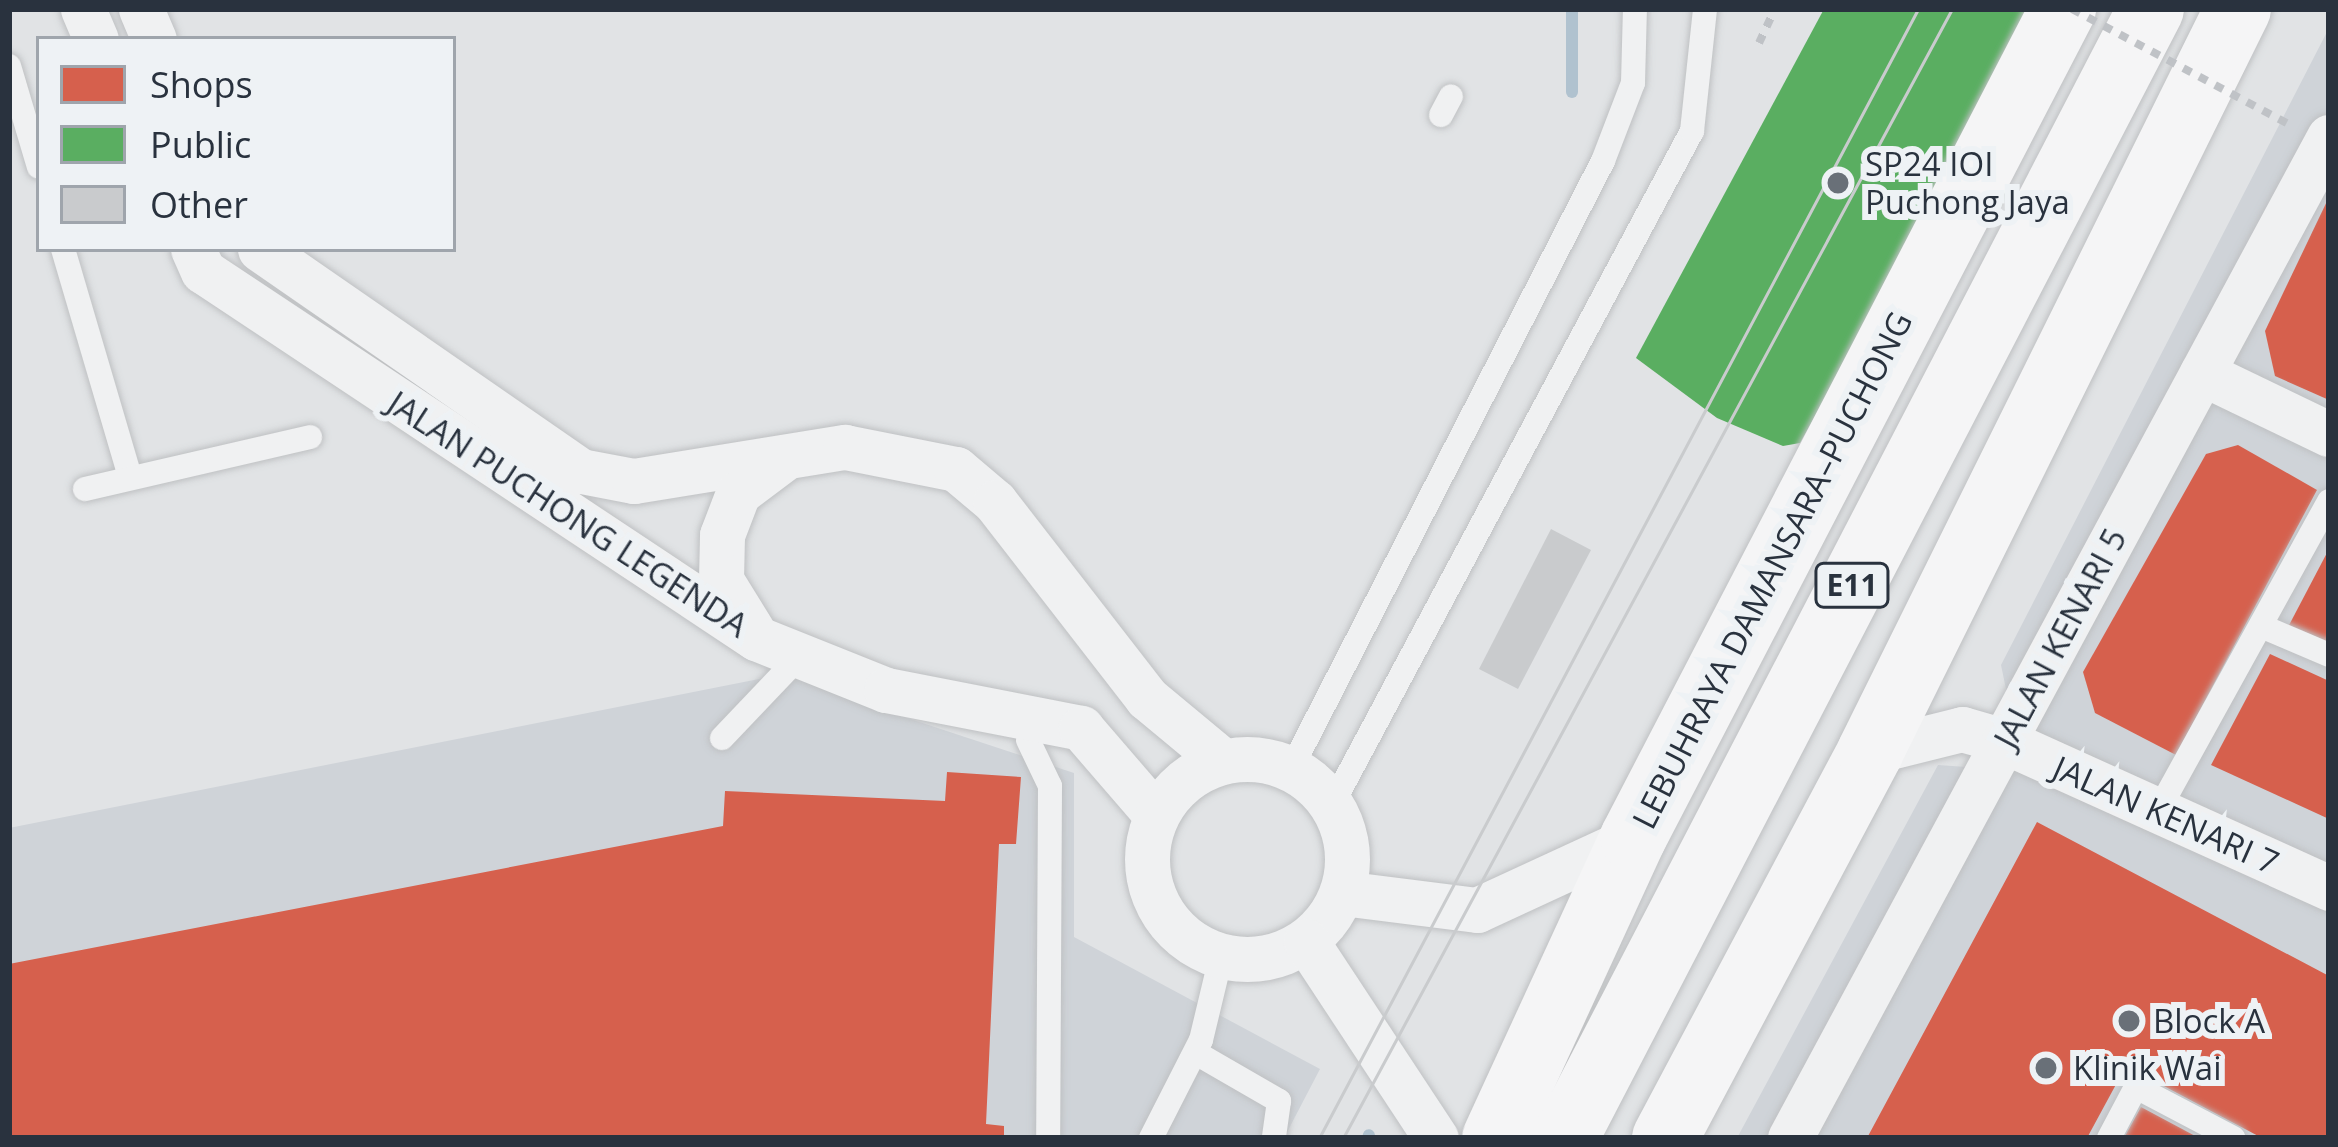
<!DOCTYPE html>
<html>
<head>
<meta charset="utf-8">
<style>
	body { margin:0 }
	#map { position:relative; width:2338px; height:1147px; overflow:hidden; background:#e1e3e5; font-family:"Open Sans",sans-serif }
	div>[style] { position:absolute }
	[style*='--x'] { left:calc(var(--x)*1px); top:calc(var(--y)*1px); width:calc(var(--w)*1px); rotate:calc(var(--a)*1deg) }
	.built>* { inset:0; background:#cfd3d8 }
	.shops>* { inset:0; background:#d6604d }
	.public>* { inset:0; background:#5aae61 }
	.stream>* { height:12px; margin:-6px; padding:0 6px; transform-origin:6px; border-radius:6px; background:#b0c2cf }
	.building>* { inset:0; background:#c9cbcd }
	.path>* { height:8px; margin-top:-4px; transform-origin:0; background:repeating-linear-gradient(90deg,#bfc2c6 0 9px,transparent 0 18px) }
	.roads { filter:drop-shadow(0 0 3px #bfc1c3) drop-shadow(0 0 3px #bfc1c3) }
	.service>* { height:24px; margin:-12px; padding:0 12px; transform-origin:12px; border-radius:12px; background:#f0f1f2 }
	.minor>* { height:45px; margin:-22.5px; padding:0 22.5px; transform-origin:22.5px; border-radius:22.5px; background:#f0f1f2 }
	.minor>.ring { margin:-22.5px; padding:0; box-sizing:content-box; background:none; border:45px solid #f0f1f2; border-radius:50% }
	.motorway>* { height:66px; margin:-33px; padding:0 33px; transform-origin:33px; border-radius:33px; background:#f5f5f6 }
	.tram>* { height:3px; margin:-1.5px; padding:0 1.5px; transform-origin:1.5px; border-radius:1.5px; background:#c9cbcd }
	.path-bridge>* { height:8px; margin-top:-4px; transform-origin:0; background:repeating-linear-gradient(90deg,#bfc2c6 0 9px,transparent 0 18px) }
	.dots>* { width:33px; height:33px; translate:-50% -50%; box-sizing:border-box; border:6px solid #eef2f5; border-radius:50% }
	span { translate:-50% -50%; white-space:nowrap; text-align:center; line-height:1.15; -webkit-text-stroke:12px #eef2f5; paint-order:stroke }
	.shield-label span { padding:3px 9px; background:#eef2f5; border:3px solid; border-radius:9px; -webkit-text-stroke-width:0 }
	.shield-label { font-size:30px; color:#29323e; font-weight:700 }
	.poi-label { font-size:33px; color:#29323e }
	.left { translate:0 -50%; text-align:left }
	.street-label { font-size:33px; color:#29323e }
	.frame { position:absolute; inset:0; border:12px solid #29323e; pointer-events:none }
	.legend { position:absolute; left:36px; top:36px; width:420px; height:216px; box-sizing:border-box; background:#eef2f5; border:3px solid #9fa5ac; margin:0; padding:15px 21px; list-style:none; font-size:36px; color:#29323e }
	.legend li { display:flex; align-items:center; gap:24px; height:60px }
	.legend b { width:60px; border:3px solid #9fa5ac }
</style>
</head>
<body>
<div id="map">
	<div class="built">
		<div style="clip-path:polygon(2329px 28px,2329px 1138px,1737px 1138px,1938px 765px,2023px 771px,2001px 665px)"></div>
		<div style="clip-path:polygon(824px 666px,868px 705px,1074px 773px,1074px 937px,1320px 1069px,1284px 1138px,9px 1138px,9px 828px)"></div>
	</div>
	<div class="shops">
		<div style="clip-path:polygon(2329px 197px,2329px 400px,2275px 376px,2265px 331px)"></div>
		<div style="clip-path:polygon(2238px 445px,2317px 490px,2176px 755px,2095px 713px,2083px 672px,2206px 454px)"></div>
		<div style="clip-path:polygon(2329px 549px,2329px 646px,2287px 629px)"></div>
		<div style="clip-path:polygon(2270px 654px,2329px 681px,2329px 819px,2211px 765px)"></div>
		<div style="clip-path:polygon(947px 772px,1021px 777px,1016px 844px,999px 844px,986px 1124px,1004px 1126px,1004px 1138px,9px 1138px,9px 964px,723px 826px,725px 791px,945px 801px)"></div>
		<div style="clip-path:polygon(2037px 822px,2329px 976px,2329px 1138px,2262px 1138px,2126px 1066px,2087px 1138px,1867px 1138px)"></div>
		<div style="clip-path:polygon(2141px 1107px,2199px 1138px,2124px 1138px)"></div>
	</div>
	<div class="public">
		<div style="clip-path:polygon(1824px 9px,2044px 9px,1800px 443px,1783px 446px,1717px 418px,1636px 358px)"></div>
	</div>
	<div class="stream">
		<div style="--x:1572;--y:9;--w:83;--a:90"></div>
		<div style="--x:1368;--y:1138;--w:3;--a:-72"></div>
	</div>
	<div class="building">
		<div style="clip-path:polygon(1551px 529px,1591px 550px,1518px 689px,1479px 669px)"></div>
	</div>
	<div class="path">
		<div style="--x:1759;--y:43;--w:38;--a:-65"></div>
	</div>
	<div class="roads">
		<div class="service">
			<div style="--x:9;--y:66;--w:105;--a:73.5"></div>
			<div style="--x:1441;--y:115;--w:21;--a:-62"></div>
			<div style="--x:63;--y:249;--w:238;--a:73.6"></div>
			<div style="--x:85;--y:489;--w:231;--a:-13"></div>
			<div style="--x:2261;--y:626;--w:74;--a:23.1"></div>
			<div style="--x:722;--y:738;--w:115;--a:-46.4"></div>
			<div style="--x:1028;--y:740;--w:51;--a:64.4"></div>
			<div style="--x:1050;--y:786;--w:352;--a:90.3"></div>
			<div style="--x:1291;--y:769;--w:683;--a:-62.84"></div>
			<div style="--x:1603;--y:161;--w:84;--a:-69"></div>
			<div style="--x:1633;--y:83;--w:74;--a:-88.5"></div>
			<div style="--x:1332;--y:805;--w:764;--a:-61.89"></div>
			<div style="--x:1692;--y:131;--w:123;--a:-83.9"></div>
			<div style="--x:2158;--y:811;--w:354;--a:-61.1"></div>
			<div style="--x:1196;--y:1053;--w:96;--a:30"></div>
			<div style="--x:1279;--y:1101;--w:37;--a:98"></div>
			<div style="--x:1151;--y:1138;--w:110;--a:-63"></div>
			<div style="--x:1201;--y:1040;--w:85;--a:-76.5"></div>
			<div style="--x:2109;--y:1138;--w:58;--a:-62.1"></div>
			<div style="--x:2136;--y:1087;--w:110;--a:27.7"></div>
		</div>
		<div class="minor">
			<div style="--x:83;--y:9;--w:33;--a:67"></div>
			<div style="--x:141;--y:9;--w:33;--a:67"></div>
			<div style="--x:193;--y:249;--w:24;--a:66"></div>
			<div style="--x:203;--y:271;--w:664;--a:33.57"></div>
			<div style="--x:756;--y:638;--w:140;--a:21.8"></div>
			<div style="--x:886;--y:690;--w:199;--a:11"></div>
			<div style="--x:1081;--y:728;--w:115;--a:49.2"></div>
			<div style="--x:260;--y:249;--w:390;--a:34.7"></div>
			<div style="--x:581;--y:471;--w:54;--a:10.7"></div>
			<div style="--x:634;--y:481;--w:214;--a:-9.2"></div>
			<div style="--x:845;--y:447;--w:113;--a:11.2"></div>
			<div style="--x:956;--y:469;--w:51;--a:40.2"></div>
			<div style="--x:995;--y:502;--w:248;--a:52.2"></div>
			<div style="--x:1147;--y:698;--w:99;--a:39.7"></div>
			<div style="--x:2202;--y:373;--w:141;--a:25.7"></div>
			<div style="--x:752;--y:630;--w:59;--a:-121.8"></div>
			<div style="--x:721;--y:580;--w:45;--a:-88.7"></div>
			<div style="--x:722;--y:535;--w:45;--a:-69.1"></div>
			<div style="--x:738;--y:493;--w:55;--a:-36.9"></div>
			<div style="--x:1870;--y:752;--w:95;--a:-14"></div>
			<div style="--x:1962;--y:729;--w:44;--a:15.9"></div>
			<div style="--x:2004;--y:741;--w:357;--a:24.3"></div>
			<div class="ring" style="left:1147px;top:759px;width:155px;height:155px"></div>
			<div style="--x:1342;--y:893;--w:136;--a:7.2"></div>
			<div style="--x:1477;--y:910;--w:172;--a:-24.8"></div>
			<div style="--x:1306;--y:941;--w:236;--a:56.6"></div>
			<div style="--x:1790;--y:1138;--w:1137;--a:-61.7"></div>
		</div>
		<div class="motorway">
			<div style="--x:1495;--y:1138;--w:330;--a:-65.3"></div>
			<div style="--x:1633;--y:838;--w:934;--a:-62.58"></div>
			<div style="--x:1565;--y:1138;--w:1272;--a:-62.57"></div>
			<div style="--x:1665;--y:1138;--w:437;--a:-62"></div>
			<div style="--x:1870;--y:752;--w:829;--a:-63.65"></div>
		</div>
	</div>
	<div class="tram">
		<div style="--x:1319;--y:1138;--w:1278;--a:-62.05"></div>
		<div style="--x:1343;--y:1138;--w:1283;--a:-61.66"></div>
	</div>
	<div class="path-bridge">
		<div style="--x:2072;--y:9;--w:251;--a:28"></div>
	</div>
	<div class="dots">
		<div style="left:1838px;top:183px;background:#697078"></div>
		<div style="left:2129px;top:1021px;background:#697078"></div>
		<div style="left:2046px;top:1068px;background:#697078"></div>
	</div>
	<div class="shield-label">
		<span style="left:1852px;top:585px">E11</span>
	</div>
	<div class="poi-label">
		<span class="left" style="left:1865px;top:183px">SP24 IOI<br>Puchong Jaya</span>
		<span class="left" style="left:2153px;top:1021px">Block A</span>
		<span class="left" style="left:2073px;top:1068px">Klinik Wai</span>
	</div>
	<div class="street-label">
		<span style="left:568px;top:514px;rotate:33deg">JALAN PUCHONG LEGENDA</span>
		<span style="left:1772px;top:570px;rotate:-63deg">LEBUHRAYA DAMANSARA–PUCHONG</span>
		<span style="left:2060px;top:638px;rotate:-62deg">JALAN KENARI 5</span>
		<span style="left:2166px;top:815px;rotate:24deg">JALAN KENARI 7</span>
	</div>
	<div class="frame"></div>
	<ul class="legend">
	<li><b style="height:33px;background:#d6604d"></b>Shops</li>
	<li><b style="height:33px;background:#5aae61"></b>Public</li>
	<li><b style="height:33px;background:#c9cbcd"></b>Other</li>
	</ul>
</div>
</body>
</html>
